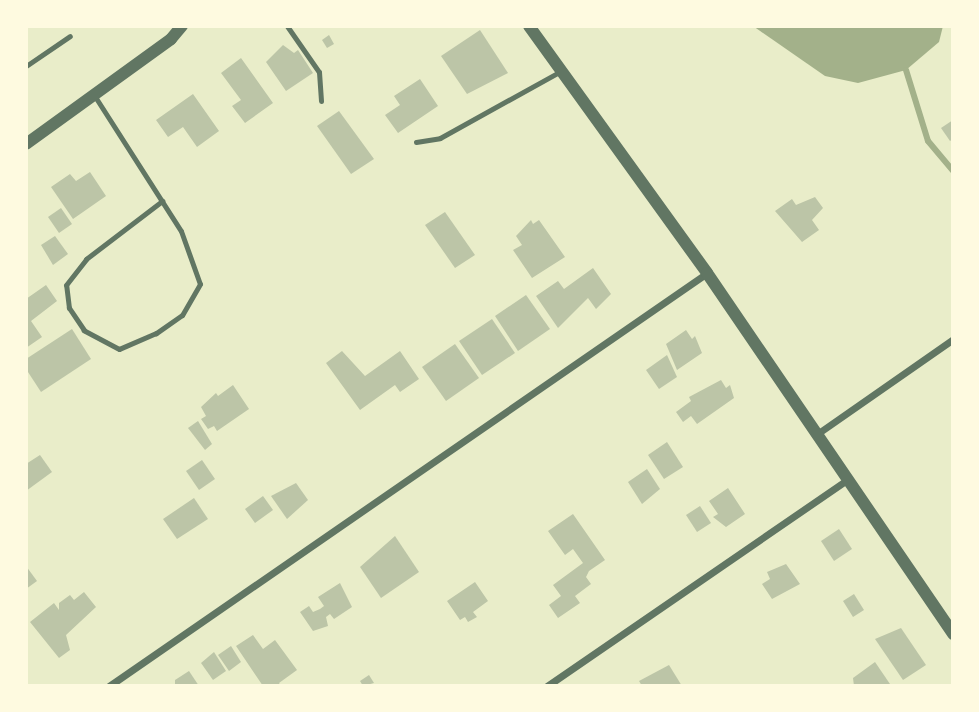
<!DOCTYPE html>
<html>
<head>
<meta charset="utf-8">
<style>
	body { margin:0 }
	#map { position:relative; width:979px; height:712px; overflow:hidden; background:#e9edc9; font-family:Commissioner,sans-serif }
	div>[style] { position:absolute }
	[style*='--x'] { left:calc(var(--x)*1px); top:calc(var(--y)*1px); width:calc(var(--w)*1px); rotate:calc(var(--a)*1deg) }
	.water>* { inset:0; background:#a3b18a }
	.stream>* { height:6px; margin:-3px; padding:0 3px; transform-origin:3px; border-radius:3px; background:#a3b18a }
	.building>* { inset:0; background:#bcc5a7 }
	.service>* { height:5px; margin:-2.5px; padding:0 2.5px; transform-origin:2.5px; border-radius:2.5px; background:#617663 }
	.minor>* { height:7px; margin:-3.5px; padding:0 3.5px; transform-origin:3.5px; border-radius:3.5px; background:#617663 }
	.tertiary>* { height:12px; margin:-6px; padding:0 6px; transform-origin:6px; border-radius:6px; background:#617663 }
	span { translate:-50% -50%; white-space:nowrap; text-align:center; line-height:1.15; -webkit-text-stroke:5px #fefae0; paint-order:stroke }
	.frame { position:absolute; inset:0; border:28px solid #fefae0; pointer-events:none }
</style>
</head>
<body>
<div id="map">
	<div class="water">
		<div style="clip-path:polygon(753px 26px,943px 26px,939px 42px,906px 70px,858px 83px,825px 76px)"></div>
	</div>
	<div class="stream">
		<div style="--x:906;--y:70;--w:74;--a:72.8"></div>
		<div style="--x:928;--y:141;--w:39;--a:50"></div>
	</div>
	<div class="building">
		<div style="clip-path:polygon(480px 30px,508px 73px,467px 94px,441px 56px)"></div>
		<div style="clip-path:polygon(329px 35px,334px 44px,327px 48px,322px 40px)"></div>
		<div style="clip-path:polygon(283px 45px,294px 53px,298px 50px,313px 73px,286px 91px,266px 62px)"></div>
		<div style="clip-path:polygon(241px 58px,273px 103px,245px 123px,232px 106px,241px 100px,221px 73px)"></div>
		<div style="clip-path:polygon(420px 79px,438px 106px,398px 133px,385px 115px,400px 105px,394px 96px)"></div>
		<div style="clip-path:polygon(193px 94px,219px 131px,197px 147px,183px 127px,168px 137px,156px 120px)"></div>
		<div style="clip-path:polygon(339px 111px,374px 159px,351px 174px,317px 126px)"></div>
		<div style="clip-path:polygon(953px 120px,953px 139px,950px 141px,941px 128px)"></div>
		<div style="clip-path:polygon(90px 172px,106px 196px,73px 219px,51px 187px,70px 174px,76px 181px)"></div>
		<div style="clip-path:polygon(815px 197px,823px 208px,812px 220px,819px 230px,802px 242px,775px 211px,792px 199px,796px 205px)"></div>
		<div style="clip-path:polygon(61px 208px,72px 224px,59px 233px,48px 217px)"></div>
		<div style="clip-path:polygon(445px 212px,475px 255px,455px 268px,425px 225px)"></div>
		<div style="clip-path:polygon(531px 220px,533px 224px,539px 220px,565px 257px,532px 278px,513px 250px,522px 245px,516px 236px)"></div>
		<div style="clip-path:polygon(55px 236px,68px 254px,53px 265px,41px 245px)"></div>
		<div style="clip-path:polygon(593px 268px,611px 294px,596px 309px,588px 298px,558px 328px,536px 296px,558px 281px,564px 289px)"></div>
		<div style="clip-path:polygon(46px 285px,57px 301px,31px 321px,42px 337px,26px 348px,26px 299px)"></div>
		<div style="clip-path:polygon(526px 295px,550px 329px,518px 351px,495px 316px)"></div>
		<div style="clip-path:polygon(492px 319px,515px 353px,482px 375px,459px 341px)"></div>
		<div style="clip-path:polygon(72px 329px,91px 359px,41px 392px,26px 369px,26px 359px)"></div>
		<div style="clip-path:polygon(686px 330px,692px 339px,695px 336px,702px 353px,677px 370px,666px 344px)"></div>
		<div style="clip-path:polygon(455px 344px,479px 378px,446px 401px,422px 367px)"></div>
		<div style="clip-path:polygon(342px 351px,365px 376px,400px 351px,419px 379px,400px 392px,395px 385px,360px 410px,326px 363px)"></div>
		<div style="clip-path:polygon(667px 355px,677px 377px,659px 389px,646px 370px)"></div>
		<div style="clip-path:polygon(721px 380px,726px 388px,730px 385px,734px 398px,697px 424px,691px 416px,683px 422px,676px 412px,691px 401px,689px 397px)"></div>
		<div style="clip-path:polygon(233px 385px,249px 409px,217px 431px,214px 426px,208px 429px,201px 419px,206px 416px,201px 407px,216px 393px,218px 396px)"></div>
		<div style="clip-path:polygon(198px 421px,212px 444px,205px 450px,188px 428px)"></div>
		<div style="clip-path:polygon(667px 442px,683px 467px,664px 479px,648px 455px)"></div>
		<div style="clip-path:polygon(40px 455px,52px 472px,26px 491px,26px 464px)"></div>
		<div style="clip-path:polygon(202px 460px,215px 479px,199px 490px,186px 471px)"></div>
		<div style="clip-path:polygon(647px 469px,660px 489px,642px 504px,628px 482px)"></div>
		<div style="clip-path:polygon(296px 483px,308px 500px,287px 519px,271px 496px)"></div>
		<div style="clip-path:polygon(728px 488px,745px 514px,726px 527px,713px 517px,718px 514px,709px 501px)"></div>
		<div style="clip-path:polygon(263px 496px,273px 510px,255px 523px,245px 509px)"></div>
		<div style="clip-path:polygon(194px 498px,208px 519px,177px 539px,163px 519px)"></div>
		<div style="clip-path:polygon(700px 506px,711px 523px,697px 532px,686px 515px)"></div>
		<div style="clip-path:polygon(573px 514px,605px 560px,589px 571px,586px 577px,591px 584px,575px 596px,580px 603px,558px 618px,549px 605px,561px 596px,553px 585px,583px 563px,573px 549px,565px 555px,548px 531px)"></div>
		<div style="clip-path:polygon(839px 529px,852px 549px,834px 561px,821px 541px)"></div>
		<div style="clip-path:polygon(395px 536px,419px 572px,381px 598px,360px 567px)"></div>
		<div style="clip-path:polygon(786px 564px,800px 584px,772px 599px,762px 584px,770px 579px,767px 572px)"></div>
		<div style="clip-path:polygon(26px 566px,37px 581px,26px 589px)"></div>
		<div style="clip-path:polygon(475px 582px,488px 601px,473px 612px,477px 617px,468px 622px,465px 617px,460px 620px,447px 601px)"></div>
		<div style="clip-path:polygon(340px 583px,352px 607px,334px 619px,330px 614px,326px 617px,328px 626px,313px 631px,300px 612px,309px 606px,313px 612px,320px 609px,324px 606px,318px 597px)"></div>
		<div style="clip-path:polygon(84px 592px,96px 607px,66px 635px,70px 650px,59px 658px,30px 622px,54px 603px,59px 610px,59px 603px,70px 595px,74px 600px)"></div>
		<div style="clip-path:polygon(854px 594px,864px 610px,853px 617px,843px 601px)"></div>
		<div style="clip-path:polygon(901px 628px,926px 665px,903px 680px,875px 639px)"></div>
		<div style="clip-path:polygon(253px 635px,263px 649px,275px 640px,297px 670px,279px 683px,281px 686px,263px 686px,236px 646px)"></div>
		<div style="clip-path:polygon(231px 646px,241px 662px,229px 671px,218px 655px)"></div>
		<div style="clip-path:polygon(214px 652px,226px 671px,213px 680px,201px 663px)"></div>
		<div style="clip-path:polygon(875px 662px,890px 684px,854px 686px,853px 678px)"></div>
		<div style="clip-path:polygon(669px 665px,682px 686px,642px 686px,639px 681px)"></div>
		<div style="clip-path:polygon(189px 671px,199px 686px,175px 686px,175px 680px)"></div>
		<div style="clip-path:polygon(369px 675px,374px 683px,363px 686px,360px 681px)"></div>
	</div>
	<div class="service">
		<div style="--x:287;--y:26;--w:56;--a:55.2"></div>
		<div style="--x:319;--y:72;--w:29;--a:86"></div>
		<div style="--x:26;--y:66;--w:53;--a:-34.3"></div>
		<div style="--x:94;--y:95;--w:161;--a:57.4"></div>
		<div style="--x:181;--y:231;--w:56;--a:70.3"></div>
		<div style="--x:200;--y:284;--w:36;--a:120"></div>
		<div style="--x:182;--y:315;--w:32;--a:145"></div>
		<div style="--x:156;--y:333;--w:40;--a:156.6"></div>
		<div style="--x:119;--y:349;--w:40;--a:-152"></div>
		<div style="--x:84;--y:330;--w:27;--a:-124"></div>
		<div style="--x:69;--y:308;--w:23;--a:-97"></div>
		<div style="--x:66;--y:285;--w:33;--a:-52"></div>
		<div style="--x:86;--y:259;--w:96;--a:-37.3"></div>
		<div style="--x:416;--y:142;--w:24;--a:-9"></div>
		<div style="--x:440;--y:138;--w:136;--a:-29"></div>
	</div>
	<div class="minor">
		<div style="--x:817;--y:434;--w:166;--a:-34.9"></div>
		<div style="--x:109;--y:686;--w:727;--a:-34.63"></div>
		<div style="--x:547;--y:686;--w:364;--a:-34.5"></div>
	</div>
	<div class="tertiary">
		<div style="--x:529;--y:26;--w:304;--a:54.2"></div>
		<div style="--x:707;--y:273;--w:437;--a:55.7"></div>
		<div style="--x:26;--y:144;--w:179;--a:-35.9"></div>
		<div style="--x:171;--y:39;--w:17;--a:-50"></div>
	</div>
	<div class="frame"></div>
</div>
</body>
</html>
